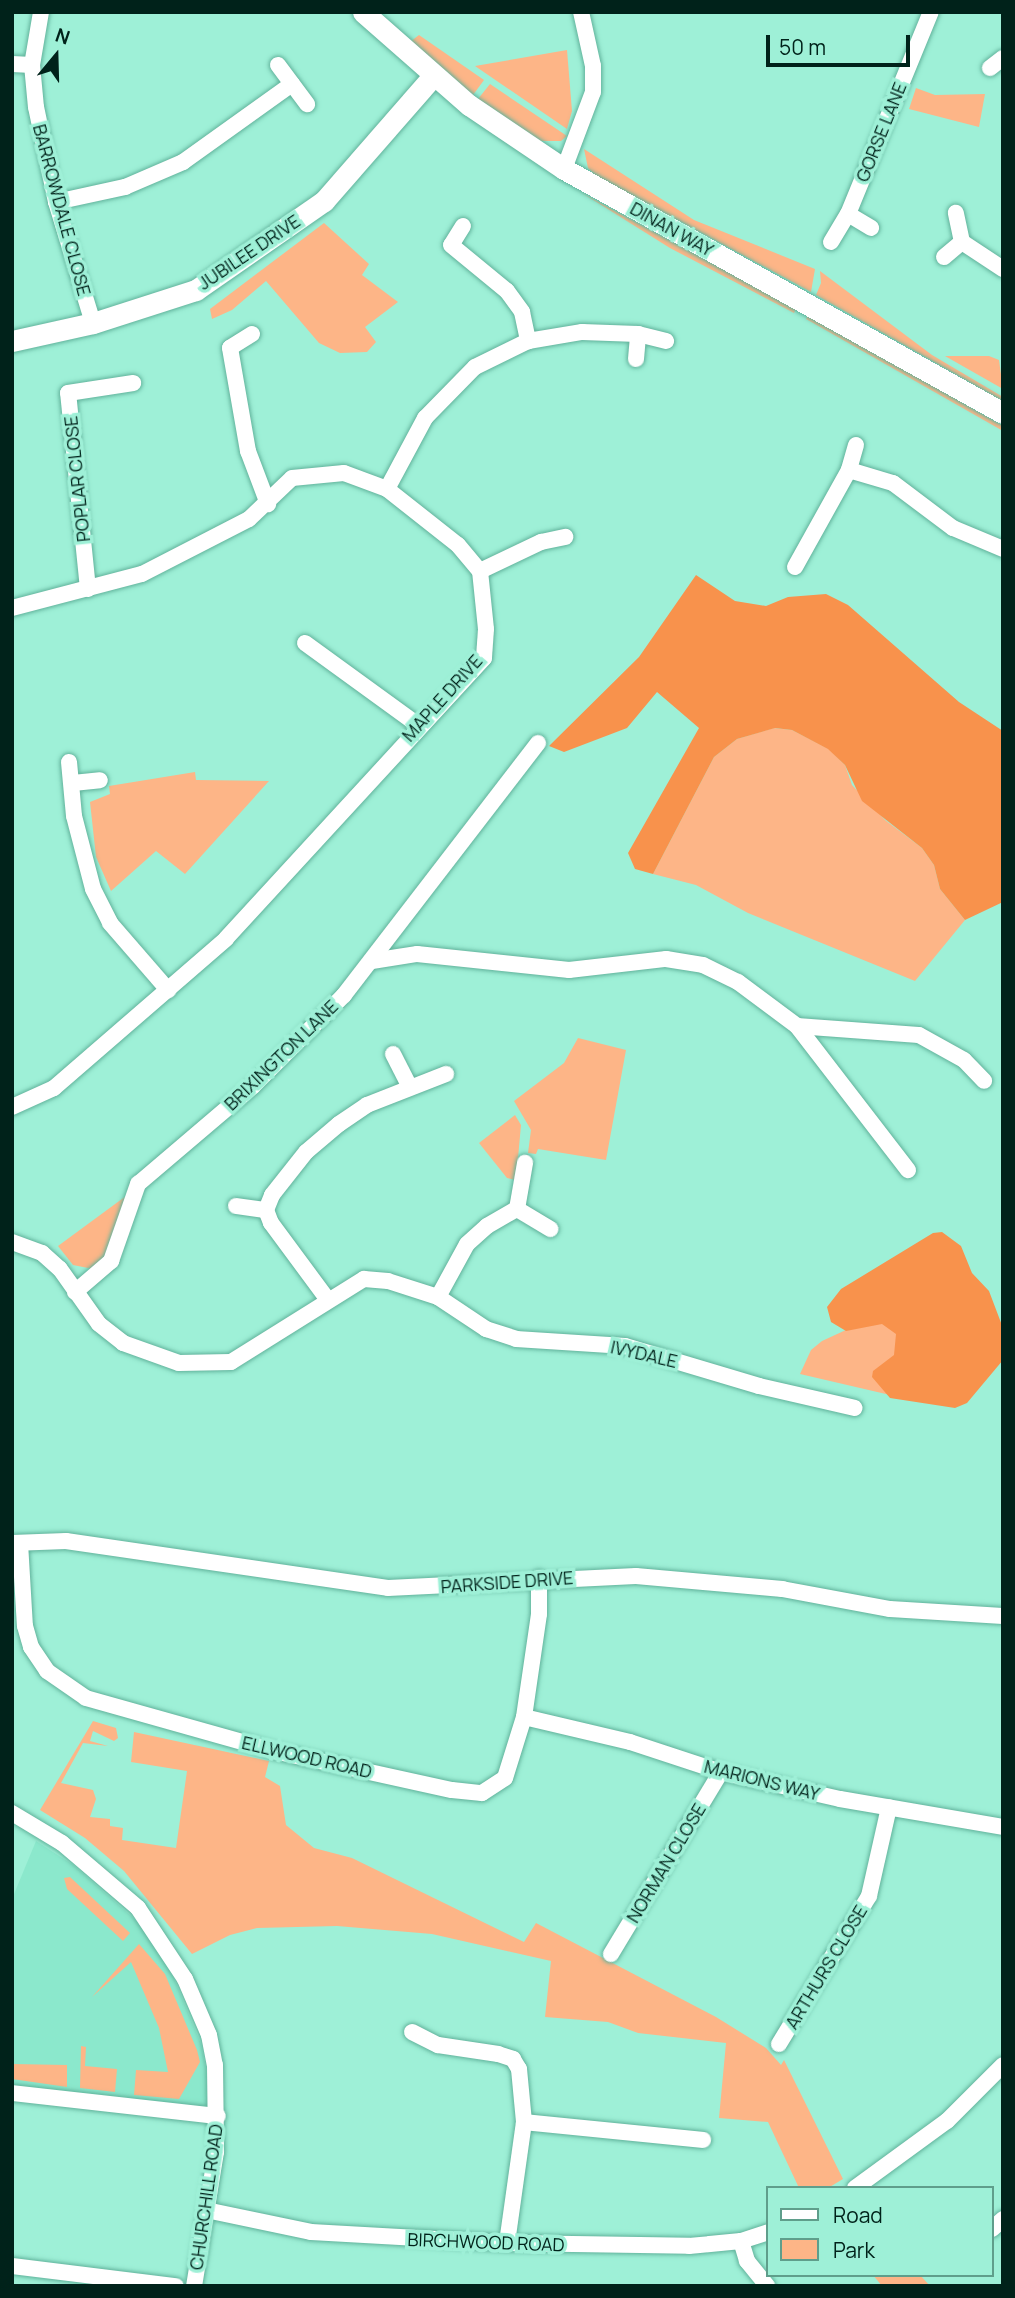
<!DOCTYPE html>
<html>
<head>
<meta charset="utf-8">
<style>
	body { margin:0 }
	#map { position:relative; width:1015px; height:2298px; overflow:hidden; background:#9ef0d7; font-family:Manrope,sans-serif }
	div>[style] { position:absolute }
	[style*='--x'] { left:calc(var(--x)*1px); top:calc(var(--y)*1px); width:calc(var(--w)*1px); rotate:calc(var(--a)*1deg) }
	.built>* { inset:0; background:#8be8cc }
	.green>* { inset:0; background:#fdb587 }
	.forest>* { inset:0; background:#f8924c }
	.roads { filter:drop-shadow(0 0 2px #61b29b) drop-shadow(0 0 2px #61b29b) }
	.minor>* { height:16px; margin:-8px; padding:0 8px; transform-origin:8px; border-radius:8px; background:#fff }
	.tertiary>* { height:21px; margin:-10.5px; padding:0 10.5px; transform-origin:10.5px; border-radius:10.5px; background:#fff }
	span { translate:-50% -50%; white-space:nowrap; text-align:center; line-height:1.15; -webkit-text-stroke:7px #9ef0d7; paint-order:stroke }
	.street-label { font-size:18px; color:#00221a }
	.frame { position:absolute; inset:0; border:14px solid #00221a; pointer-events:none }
	.legend { position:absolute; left:766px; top:2186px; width:228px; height:91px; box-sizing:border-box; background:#9ef0d7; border:2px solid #5f9e8b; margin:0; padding:9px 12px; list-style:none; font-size:21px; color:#00221a }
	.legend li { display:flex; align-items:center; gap:14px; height:35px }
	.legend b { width:35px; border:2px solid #5f9e8b }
	.north { position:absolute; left:21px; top:21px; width:70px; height:70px; -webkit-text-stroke:5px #9ef0d7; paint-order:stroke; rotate:19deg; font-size:19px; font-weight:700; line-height:28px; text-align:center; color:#00221a }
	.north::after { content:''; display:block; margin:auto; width:24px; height:32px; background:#00221a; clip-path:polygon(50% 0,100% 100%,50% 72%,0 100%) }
	.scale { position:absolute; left:766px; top:35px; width:144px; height:32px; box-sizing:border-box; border:4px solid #00221a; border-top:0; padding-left:9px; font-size:21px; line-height:24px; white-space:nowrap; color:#00221a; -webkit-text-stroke:5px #9ef0d7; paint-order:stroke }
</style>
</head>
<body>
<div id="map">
	<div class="built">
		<div style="clip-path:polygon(36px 1841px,73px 1865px,140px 1924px,170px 1969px,201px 2044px,213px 2107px,121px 2102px,12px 2089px,12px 1899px)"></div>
	</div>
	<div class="green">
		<div style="clip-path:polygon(419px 35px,484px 80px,473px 95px,410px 42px)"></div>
		<div style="clip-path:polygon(567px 50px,572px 111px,567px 129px,475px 66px)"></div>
		<div style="clip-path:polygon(490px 84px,567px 136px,561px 141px,539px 141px,478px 99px)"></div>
		<div style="clip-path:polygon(916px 88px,935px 95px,985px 94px,979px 127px,909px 109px)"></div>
		<div style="clip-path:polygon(584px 149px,694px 220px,815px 269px,811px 292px,596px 176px,588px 168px)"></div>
		<div style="clip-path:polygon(582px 193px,796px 309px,794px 313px,670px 248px)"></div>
		<div style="clip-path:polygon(324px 223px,369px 264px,362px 275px,398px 302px,365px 327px,376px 342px,367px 352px,340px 353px,319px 343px,266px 281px,232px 310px,212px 319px,210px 309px)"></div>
		<div style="clip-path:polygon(820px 271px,932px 355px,1003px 397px,1003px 401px,816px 295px,821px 283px)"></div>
		<div style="clip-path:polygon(808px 315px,1003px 426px,1003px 431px,806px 319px)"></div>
		<div style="clip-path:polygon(945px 356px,989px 356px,999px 360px,1003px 389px)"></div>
		<div style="clip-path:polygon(774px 728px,792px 730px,829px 749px,845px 765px,852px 785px,885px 820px,922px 848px,934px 865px,940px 889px,965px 920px,915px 981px,748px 913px,696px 885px,653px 874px,714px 757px,737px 739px)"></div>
		<div style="clip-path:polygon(195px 772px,196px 780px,269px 781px,185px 874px,156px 851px,111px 891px,96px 857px,90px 802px,110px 794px,109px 786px)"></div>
		<div style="clip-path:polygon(578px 1038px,626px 1050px,606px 1160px,538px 1149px,536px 1154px,528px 1153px,531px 1130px,514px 1101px,564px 1063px)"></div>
		<div style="clip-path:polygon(515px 1115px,521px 1125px,516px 1180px,507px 1178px,479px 1143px)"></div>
		<div style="clip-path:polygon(126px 1196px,107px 1254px,93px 1269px,73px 1265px,58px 1246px)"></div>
		<div style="clip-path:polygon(898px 1306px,903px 1398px,800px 1374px,811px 1350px,822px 1341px)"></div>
		<div style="clip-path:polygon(93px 1721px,116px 1728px,118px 1738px,114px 1741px,93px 1731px,90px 1741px,108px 1746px,83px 1743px,61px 1783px,93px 1790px,96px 1799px,90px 1817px,110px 1819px,110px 1826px,123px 1828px,122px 1840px,176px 1848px,187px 1771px,131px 1762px,134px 1732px,269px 1761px,265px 1777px,280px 1786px,286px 1825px,314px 1848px,352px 1858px,524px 1942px,536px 1923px,716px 2017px,766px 2048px,781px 2065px,784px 2060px,843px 2179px,828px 2188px,799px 2188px,768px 2122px,719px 2118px,726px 2043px,638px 2033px,608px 2022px,545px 2017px,551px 1961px,432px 1934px,337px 1926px,257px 1928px,230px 1935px,192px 1954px,124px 1871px,85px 1838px,40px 1810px)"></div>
		<div style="clip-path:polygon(70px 1877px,130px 1933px,123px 1941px,67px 1889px,64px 1878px)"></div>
		<div style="clip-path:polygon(139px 1944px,165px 1974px,197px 2050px,200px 2062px,179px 2099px,134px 2095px,136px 2070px,168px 2072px,159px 2028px,131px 1962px,92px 1997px)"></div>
		<div style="clip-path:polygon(81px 2046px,86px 2047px,85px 2066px,117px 2069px,115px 2092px,80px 2088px)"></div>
		<div style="clip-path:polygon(12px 2064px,67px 2065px,67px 2087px,12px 2079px)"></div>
		<div style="clip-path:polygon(873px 2275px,920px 2275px,930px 2286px,882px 2286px)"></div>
	</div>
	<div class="forest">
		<div style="clip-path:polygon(696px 575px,735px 601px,766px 606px,788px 597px,826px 594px,848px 605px,959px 702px,1003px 731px,1003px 902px,965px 920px,940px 889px,934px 865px,922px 848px,862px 801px,845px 765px,828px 749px,792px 730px,775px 728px,737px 739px,714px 757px,653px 874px,635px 869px,628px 853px,699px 728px,657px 692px,627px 728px,564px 752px,549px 746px,639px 657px)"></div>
		<div style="clip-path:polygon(942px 1232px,961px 1246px,972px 1273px,989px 1291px,1003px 1328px,1003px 1360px,967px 1403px,955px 1408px,890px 1398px,872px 1377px,873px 1371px,894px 1355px,896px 1334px,882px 1324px,846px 1331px,831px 1322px,827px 1307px,841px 1289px,933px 1233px)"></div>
	</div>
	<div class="roads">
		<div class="minor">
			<div style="--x:41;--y:12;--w:54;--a:99.6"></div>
			<div style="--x:32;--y:65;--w:42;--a:84.6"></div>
			<div style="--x:36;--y:107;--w:97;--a:78.1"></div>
			<div style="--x:56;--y:202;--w:127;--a:73"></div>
			<div style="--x:12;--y:64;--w:20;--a:3"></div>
			<div style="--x:278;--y:65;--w:49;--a:53.4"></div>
			<div style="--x:990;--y:68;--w:16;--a:-38"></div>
			<div style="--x:564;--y:169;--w:82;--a:-69.4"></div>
			<div style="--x:593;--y:92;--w:26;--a:-90"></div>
			<div style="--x:593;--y:66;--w:55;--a:-102.5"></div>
			<div style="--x:56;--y:202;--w:71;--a:-12.3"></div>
			<div style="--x:125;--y:187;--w:63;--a:-23.3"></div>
			<div style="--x:183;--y:162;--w:134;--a:-35.6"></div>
			<div style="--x:848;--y:214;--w:27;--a:31"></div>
			<div style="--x:463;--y:226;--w:22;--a:122"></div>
			<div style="--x:451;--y:245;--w:72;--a:39.4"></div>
			<div style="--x:507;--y:291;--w:26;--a:54"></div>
			<div style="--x:522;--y:312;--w:30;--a:78"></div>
			<div style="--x:831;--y:242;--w:33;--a:-59"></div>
			<div style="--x:848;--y:214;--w:218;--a:-67.7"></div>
			<div style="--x:962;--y:242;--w:49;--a:33.4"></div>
			<div style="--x:944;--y:257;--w:23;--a:-40"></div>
			<div style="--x:962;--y:242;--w:30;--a:-102"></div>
			<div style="--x:252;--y:334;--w:26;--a:148"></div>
			<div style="--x:230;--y:348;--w:105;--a:80.1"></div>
			<div style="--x:248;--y:451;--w:57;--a:69.3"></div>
			<div style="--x:636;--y:359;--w:25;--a:-85"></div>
			<div style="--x:856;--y:445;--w:26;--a:106"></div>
			<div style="--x:849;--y:470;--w:46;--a:16.5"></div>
			<div style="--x:893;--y:483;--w:75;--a:36.9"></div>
			<div style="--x:953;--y:528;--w:54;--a:22.8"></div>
			<div style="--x:387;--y:489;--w:81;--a:-61.8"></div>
			<div style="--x:425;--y:418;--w:71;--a:-45.6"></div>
			<div style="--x:475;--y:367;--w:59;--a:-26.1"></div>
			<div style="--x:528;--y:341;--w:55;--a:-9.5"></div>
			<div style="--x:582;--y:332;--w:56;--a:2"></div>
			<div style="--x:638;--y:334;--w:29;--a:14"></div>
			<div style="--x:795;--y:567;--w:111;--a:-60.9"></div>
			<div style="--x:480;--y:571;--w:68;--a:-25.4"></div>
			<div style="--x:541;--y:542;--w:25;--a:-12"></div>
			<div style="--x:88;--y:589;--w:197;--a:-95.8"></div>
			<div style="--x:68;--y:393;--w:66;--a:-8.7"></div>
			<div style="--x:12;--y:608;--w:134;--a:-14.7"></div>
			<div style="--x:142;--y:574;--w:120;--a:-27.2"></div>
			<div style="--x:249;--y:519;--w:59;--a:-43.6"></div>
			<div style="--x:292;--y:478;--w:52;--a:-5.5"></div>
			<div style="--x:344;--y:473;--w:46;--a:20.4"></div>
			<div style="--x:387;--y:489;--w:90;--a:38.3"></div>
			<div style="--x:458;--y:545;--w:34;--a:50"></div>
			<div style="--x:480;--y:571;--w:58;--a:84.1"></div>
			<div style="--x:486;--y:629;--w:29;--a:94"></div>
			<div style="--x:484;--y:658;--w:381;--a:132.6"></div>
			<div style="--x:226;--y:939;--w:228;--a:139.1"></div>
			<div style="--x:54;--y:1088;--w:46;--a:155.7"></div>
			<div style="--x:305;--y:643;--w:140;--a:36"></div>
			<div style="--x:69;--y:762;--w:54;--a:84.7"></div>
			<div style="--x:74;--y:816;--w:75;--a:75.4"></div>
			<div style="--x:93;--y:889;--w:38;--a:63"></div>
			<div style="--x:110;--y:923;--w:89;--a:49.1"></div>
			<div style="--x:73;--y:783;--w:27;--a:-6"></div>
			<div style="--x:372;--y:961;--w:46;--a:-8.8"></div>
			<div style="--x:417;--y:954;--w:153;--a:6"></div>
			<div style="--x:569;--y:970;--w:98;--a:-6.5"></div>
			<div style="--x:666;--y:959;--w:37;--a:9"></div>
			<div style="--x:703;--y:965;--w:39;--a:26"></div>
			<div style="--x:738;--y:982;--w:74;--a:36.7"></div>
			<div style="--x:797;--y:1026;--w:182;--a:52.4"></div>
			<div style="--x:797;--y:1026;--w:122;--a:4.2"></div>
			<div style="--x:919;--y:1035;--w:51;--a:29.1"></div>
			<div style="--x:964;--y:1060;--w:29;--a:46"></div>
			<div style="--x:393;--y:1054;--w:36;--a:63"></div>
			<div style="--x:236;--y:1206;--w:30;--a:8"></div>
			<div style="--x:517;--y:1209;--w:39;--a:31"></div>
			<div style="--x:12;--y:1242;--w:32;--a:20"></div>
			<div style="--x:42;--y:1253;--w:24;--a:42"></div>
			<div style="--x:60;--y:1269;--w:67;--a:54.7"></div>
			<div style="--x:99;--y:1324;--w:31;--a:38"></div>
			<div style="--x:123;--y:1343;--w:59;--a:19.7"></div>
			<div style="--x:179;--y:1363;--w:52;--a:-1.1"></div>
			<div style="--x:231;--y:1362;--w:157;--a:-32"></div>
			<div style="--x:364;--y:1279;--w:24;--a:5"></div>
			<div style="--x:388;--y:1281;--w:52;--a:17.7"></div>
			<div style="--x:438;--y:1297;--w:58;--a:33.7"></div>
			<div style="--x:486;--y:1329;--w:32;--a:18"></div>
			<div style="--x:516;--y:1339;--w:109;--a:3.7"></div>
			<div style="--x:625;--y:1346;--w:140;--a:16.6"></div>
			<div style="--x:759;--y:1386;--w:98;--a:12.9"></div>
			<div style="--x:75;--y:1292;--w:48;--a:-40.7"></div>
			<div style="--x:111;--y:1261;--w:82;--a:-70.7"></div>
			<div style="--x:138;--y:1184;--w:151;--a:-40.4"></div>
			<div style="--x:253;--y:1086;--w:129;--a:-45"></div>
			<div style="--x:344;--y:995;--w:318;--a:-52.4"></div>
			<div style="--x:438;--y:1297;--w:60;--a:-61.3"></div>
			<div style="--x:467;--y:1244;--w:27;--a:-42"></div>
			<div style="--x:487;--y:1226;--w:34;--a:-30"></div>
			<div style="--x:517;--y:1209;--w:47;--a:-80.1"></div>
			<div style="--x:328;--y:1300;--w:96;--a:-126.5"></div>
			<div style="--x:271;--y:1223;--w:14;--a:-111"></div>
			<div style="--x:266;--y:1210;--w:16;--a:-68"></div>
			<div style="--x:272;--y:1195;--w:55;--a:-51.7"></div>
			<div style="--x:306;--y:1152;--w:43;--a:-40.3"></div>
			<div style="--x:339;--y:1124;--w:34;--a:-34"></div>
			<div style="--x:367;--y:1105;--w:85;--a:-21.4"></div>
			<div style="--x:12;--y:1543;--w:54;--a:-2.1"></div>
			<div style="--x:66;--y:1541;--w:325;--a:8.3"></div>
			<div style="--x:388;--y:1588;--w:248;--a:-2.8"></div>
			<div style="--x:636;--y:1576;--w:147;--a:5.1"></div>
			<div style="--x:782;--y:1589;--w:110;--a:10.5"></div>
			<div style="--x:890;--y:1609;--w:113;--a:3.5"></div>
			<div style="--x:20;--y:1543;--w:83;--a:86.6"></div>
			<div style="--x:25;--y:1626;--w:22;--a:74"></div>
			<div style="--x:31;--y:1647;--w:29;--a:56"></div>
			<div style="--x:47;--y:1671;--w:47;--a:34.7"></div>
			<div style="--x:86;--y:1698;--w:195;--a:15.7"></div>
			<div style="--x:274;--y:1751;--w:182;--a:12.4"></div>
			<div style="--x:452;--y:1790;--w:30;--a:6"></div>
			<div style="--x:482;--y:1793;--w:27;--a:-33"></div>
			<div style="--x:505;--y:1778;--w:64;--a:-72.7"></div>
			<div style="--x:524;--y:1717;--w:104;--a:-81.7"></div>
			<div style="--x:539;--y:1614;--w:36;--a:-90"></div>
			<div style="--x:524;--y:1717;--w:109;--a:13.3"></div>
			<div style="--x:630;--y:1742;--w:96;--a:18.2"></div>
			<div style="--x:721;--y:1772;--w:122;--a:12.8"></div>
			<div style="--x:840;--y:1799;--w:165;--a:9.7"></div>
			<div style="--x:12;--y:1813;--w:58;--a:31"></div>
			<div style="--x:62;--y:1843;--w:100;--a:40.5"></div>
			<div style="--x:138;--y:1908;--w:85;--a:56.5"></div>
			<div style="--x:185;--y:1979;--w:61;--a:66.8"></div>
			<div style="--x:209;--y:2035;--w:31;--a:79"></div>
			<div style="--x:215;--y:2065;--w:87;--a:89.3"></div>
			<div style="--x:216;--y:2152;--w:136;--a:99.3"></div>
			<div style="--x:611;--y:1954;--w:213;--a:-58.9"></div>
			<div style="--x:412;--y:2032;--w:29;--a:27"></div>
			<div style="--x:438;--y:2045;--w:61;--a:8.5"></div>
			<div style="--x:498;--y:2054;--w:16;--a:18"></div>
			<div style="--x:513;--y:2059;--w:12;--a:59"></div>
			<div style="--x:519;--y:2069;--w:53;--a:84.6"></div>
			<div style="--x:524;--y:2122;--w:122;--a:98"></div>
			<div style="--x:779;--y:2044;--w:173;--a:-58.7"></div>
			<div style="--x:869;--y:1896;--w:91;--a:-77.3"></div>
			<div style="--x:12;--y:2093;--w:207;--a:6.4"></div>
			<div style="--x:524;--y:2122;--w:180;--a:5.7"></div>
			<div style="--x:855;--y:2188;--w:114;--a:-36.1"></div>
			<div style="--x:947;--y:2121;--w:79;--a:-45"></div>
			<div style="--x:206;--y:2210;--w:107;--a:11.8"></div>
			<div style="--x:311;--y:2232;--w:196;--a:3.2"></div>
			<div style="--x:507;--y:2243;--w:182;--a:0.9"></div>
			<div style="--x:689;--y:2246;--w:52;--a:-5.5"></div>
			<div style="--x:741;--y:2241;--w:28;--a:-18"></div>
			<div style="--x:992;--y:2229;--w:15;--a:-42"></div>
			<div style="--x:741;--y:2241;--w:21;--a:73"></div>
			<div style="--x:747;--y:2261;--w:32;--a:51"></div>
			<div style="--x:12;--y:2266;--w:165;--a:7"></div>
		</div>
		<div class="tertiary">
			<div style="--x:363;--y:12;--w:141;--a:41.3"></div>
			<div style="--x:469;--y:105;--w:115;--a:34"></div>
			<div style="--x:564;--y:169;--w:502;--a:29.07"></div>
			<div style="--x:12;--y:341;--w:83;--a:-12.5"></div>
			<div style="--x:93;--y:323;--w:108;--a:-17.8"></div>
			<div style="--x:196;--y:290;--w:156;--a:-34.8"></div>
			<div style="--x:324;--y:201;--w:166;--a:-48.9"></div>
		</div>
	</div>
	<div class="street-label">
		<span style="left:881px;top:132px;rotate:-68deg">GORSE LANE</span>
		<span style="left:62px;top:210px;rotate:75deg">BARROWDALE CLOSE</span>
		<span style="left:672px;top:229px;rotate:29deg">DINAN WAY</span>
		<span style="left:249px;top:252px;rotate:-34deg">JUBILEE DRIVE</span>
		<span style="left:77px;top:479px;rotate:-96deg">POPLAR CLOSE</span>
		<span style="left:442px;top:698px;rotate:-48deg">MAPLE DRIVE</span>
		<span style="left:281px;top:1055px;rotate:-44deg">BRIXINGTON LANE</span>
		<span style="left:644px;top:1354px;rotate:13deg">IVYDALE</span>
		<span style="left:507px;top:1582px;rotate:-4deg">PARKSIDE DRIVE</span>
		<span style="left:307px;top:1757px;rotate:13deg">ELLWOOD ROAD</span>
		<span style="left:762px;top:1780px;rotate:14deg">MARIONS WAY</span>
		<span style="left:666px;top:1863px;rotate:-59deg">NORMAN CLOSE</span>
		<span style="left:826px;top:1967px;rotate:-59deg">ARTHURS CLOSE</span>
		<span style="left:206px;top:2197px;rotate:-82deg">CHURCHILL ROAD</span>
		<span style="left:486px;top:2242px;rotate:2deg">BIRCHWOOD ROAD</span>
	</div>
	<div class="frame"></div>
	<ul class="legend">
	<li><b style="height:9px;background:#fff"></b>Road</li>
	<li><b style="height:19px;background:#fdb587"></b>Park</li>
	</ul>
	<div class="north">N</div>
	<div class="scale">50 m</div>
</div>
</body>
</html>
